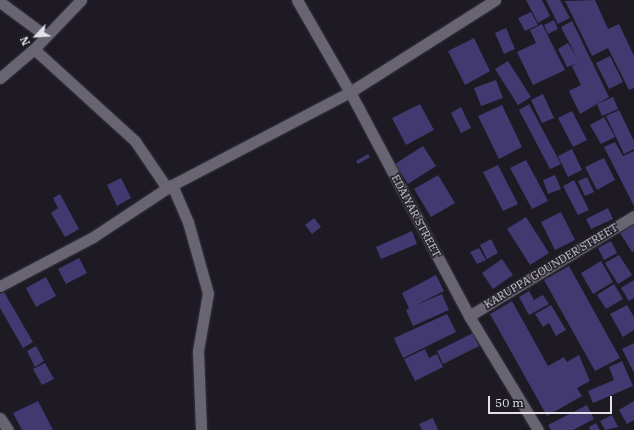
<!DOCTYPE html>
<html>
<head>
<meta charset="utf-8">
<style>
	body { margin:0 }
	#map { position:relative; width:634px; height:430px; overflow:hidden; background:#1d1a24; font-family:"IBM Plex Serif",serif }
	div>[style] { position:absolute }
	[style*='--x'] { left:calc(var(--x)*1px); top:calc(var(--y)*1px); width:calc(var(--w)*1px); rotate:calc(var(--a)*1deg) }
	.building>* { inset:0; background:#423971 }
	.roads { filter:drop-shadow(0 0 1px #37353d) drop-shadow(0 0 1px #37353d) }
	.minor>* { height:11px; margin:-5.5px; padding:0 5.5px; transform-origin:5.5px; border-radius:5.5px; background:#686471 }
	.tertiary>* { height:11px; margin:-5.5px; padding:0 5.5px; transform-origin:5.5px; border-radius:5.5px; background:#686471 }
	span { translate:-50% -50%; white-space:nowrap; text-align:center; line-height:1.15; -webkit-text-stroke:3px #1d1a24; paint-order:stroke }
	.street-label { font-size:11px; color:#e3e0e8 }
	.north { position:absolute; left:16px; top:16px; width:40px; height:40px; -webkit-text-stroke:3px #1d1a24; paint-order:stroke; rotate:245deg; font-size:11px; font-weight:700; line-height:16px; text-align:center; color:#e3e0e8 }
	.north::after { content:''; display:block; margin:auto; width:14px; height:18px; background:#e3e0e8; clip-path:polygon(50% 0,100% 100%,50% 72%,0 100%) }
	.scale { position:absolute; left:488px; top:396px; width:124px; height:18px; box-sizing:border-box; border:2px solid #e3e0e8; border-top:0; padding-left:5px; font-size:12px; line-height:14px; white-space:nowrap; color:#e3e0e8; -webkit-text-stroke:3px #1d1a24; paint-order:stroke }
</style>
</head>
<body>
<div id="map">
	<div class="building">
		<div style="clip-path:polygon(526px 0,542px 0,550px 16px,538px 23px)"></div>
		<div style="clip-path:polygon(546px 0,560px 0,570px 18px,558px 24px)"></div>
		<div style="clip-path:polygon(595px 0,608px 29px,619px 24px,634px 56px,634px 88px,629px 90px,608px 48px,592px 56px,565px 1px)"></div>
		<div style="clip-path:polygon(531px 12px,538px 25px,525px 31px,518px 18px)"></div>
		<div style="clip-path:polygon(554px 20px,558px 29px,548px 34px,544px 25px)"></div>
		<div style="clip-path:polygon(572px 21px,609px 97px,580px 114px,569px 91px,581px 85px,572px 66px,579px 63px,567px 67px,558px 49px,568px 43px,577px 58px,561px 27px)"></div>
		<div style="clip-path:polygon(542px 24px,565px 70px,533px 85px,517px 52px,536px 43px,530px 30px)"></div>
		<div style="clip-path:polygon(506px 28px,515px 49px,504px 54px,495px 33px)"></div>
		<div style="clip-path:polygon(474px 38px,490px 71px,465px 85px,448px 51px)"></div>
		<div style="clip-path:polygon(610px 56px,623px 82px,609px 89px,596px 63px)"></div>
		<div style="clip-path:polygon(508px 61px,531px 97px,518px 105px,495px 69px)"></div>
		<div style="clip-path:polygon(496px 80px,503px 98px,481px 106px,474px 88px)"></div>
		<div style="clip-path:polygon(543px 94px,554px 118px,542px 123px,531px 100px)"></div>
		<div style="clip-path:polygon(613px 97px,618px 109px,602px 116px,597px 104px)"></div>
		<div style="clip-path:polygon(420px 104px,434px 130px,406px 145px,392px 118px)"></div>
		<div style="clip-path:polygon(529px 104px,561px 164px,550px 169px,519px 110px)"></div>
		<div style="clip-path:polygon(502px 105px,522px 147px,499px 159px,478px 116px)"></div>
		<div style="clip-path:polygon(461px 107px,471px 128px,461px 133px,451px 113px)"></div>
		<div style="clip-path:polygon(619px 110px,634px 141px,634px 149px,624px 154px,606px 116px)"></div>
		<div style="clip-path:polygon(572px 111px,587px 140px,573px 147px,558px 118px)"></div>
		<div style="clip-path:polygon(604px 117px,615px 137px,601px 144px,590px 125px)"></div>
		<div style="clip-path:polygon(615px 142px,623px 156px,634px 151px,634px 206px,604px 147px)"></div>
		<div style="clip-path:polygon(423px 146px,436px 166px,408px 184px,395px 164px)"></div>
		<div style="clip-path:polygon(572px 149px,582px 170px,568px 177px,558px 156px)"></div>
		<div style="clip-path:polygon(368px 154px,370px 157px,358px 164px,356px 161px)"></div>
		<div style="clip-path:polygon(604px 158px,615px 180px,597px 190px,585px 167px)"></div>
		<div style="clip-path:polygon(526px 160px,548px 201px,532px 209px,510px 168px)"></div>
		<div style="clip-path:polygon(498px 165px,518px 204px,503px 211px,483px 172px)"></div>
		<div style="clip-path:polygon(438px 175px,455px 203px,431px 217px,414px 189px)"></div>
		<div style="clip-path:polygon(555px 175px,561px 189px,548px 194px,543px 180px)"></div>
		<div style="clip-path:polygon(587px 177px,594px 192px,585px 196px,578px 181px)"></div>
		<div style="clip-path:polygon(121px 178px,131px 198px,117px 206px,107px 185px)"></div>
		<div style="clip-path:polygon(574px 180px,589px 210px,578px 215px,563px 186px)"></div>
		<div style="clip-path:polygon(60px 194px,79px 229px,65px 237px,51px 213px,58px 208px,53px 198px)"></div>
		<div style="clip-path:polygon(608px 208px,613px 219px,591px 229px,586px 219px)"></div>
		<div style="clip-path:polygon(561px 212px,575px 240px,555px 250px,541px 222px)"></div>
		<div style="clip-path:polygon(526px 217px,549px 253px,530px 265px,507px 229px)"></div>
		<div style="clip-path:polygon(314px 218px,321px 227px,312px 234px,305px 225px)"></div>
		<div style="clip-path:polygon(634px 224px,634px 251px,632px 252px,620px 233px)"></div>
		<div style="clip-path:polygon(412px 231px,417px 244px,381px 259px,376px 247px)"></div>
		<div style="clip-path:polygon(491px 239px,498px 253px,487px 259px,480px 245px)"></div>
		<div style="clip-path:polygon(611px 241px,617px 253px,604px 260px,598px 248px)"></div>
		<div style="clip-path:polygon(479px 248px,486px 260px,477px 264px,470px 252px)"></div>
		<div style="clip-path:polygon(619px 255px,632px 275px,618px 284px,605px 263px)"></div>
		<div style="clip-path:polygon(79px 258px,87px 273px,66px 284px,58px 269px)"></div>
		<div style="clip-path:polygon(502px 259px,513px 275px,493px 289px,482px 273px)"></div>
		<div style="clip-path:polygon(601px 261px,613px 282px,593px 294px,581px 273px)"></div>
		<div style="clip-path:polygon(569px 266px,620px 358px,595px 371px,544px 280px)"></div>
		<div style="clip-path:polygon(436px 275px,444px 291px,414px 306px,442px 294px,449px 310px,413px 326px,406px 310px,409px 308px,402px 293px)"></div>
		<div style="clip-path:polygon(46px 277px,56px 296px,36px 307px,26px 288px)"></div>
		<div style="clip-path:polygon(634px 280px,634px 298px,629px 301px,621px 288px)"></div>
		<div style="clip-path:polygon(614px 284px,623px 299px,606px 309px,597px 295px)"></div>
		<div style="clip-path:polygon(529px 291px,534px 300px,543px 295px,549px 304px,529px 315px,519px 297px)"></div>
		<div style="clip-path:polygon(4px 292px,33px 342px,23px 348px,0 308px,0 294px)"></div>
		<div style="clip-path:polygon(512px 301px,548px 366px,564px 357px,567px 362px,579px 355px,590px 381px,577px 388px,582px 396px,547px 416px,490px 314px)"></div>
		<div style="clip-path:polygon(551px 305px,566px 330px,556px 336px,549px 323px,543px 327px,535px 314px)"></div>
		<div style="clip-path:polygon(627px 305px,634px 317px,634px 330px,623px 337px,610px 314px)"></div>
		<div style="clip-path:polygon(447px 314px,456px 332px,403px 358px,394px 338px)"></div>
		<div style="clip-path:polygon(473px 333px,479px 346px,443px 364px,437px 351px)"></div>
		<div style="clip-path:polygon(634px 343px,634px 373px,622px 349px)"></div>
		<div style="clip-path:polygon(36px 346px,44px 361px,35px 367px,27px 351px)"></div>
		<div style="clip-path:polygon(425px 349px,429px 358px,437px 354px,443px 367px,415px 381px,404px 359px)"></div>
		<div style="clip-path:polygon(622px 361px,633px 386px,593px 403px,588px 391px,614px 380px,609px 367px)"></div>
		<div style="clip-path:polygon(45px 363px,54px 379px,42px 385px,33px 369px)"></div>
		<div style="clip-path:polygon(38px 401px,53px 430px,22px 430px,13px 413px)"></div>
		<div style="clip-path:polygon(634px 401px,634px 420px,627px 424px,619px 410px)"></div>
		<div style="clip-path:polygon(587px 405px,594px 419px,573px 430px,551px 430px,548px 425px)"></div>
		<div style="clip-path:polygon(612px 415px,618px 427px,605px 430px,600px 421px)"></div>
		<div style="clip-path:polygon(433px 418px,438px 430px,422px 430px,419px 424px)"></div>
		<div style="clip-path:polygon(596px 423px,600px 430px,590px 430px,589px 427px)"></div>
	</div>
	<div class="roads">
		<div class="minor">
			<div style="--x:0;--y:2;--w:57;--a:36.5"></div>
			<div style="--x:34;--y:49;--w:137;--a:42.3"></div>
			<div style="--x:135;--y:141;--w:57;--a:55.8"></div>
			<div style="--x:0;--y:78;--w:45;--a:-40.5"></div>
			<div style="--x:34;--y:49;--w:68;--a:-46.2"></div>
			<div style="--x:172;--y:185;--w:40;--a:66.6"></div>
			<div style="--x:188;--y:222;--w:74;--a:74.3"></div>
			<div style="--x:208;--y:293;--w:59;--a:99.8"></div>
			<div style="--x:198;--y:351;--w:79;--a:87.8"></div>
			<div style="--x:0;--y:286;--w:105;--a:-27.8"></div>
			<div style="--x:93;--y:237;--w:95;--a:-33.4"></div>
			<div style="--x:172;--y:185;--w:201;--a:-27.6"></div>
			<div style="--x:350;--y:92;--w:172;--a:-32.4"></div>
			<div style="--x:0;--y:418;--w:14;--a:56"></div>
		</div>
		<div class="tertiary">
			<div style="--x:297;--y:0;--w:106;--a:60.1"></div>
			<div style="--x:350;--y:92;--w:254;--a:62"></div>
			<div style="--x:469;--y:316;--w:133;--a:58.8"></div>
			<div style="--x:469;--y:316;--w:193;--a:-31.2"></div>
		</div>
	</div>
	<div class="street-label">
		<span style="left:416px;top:216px;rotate:62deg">EDAIYAR STREET</span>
		<span style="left:551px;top:266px;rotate:-31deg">KARUPPA GOUNDER STREET</span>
	</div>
	<div class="north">N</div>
	<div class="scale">50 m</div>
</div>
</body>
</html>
